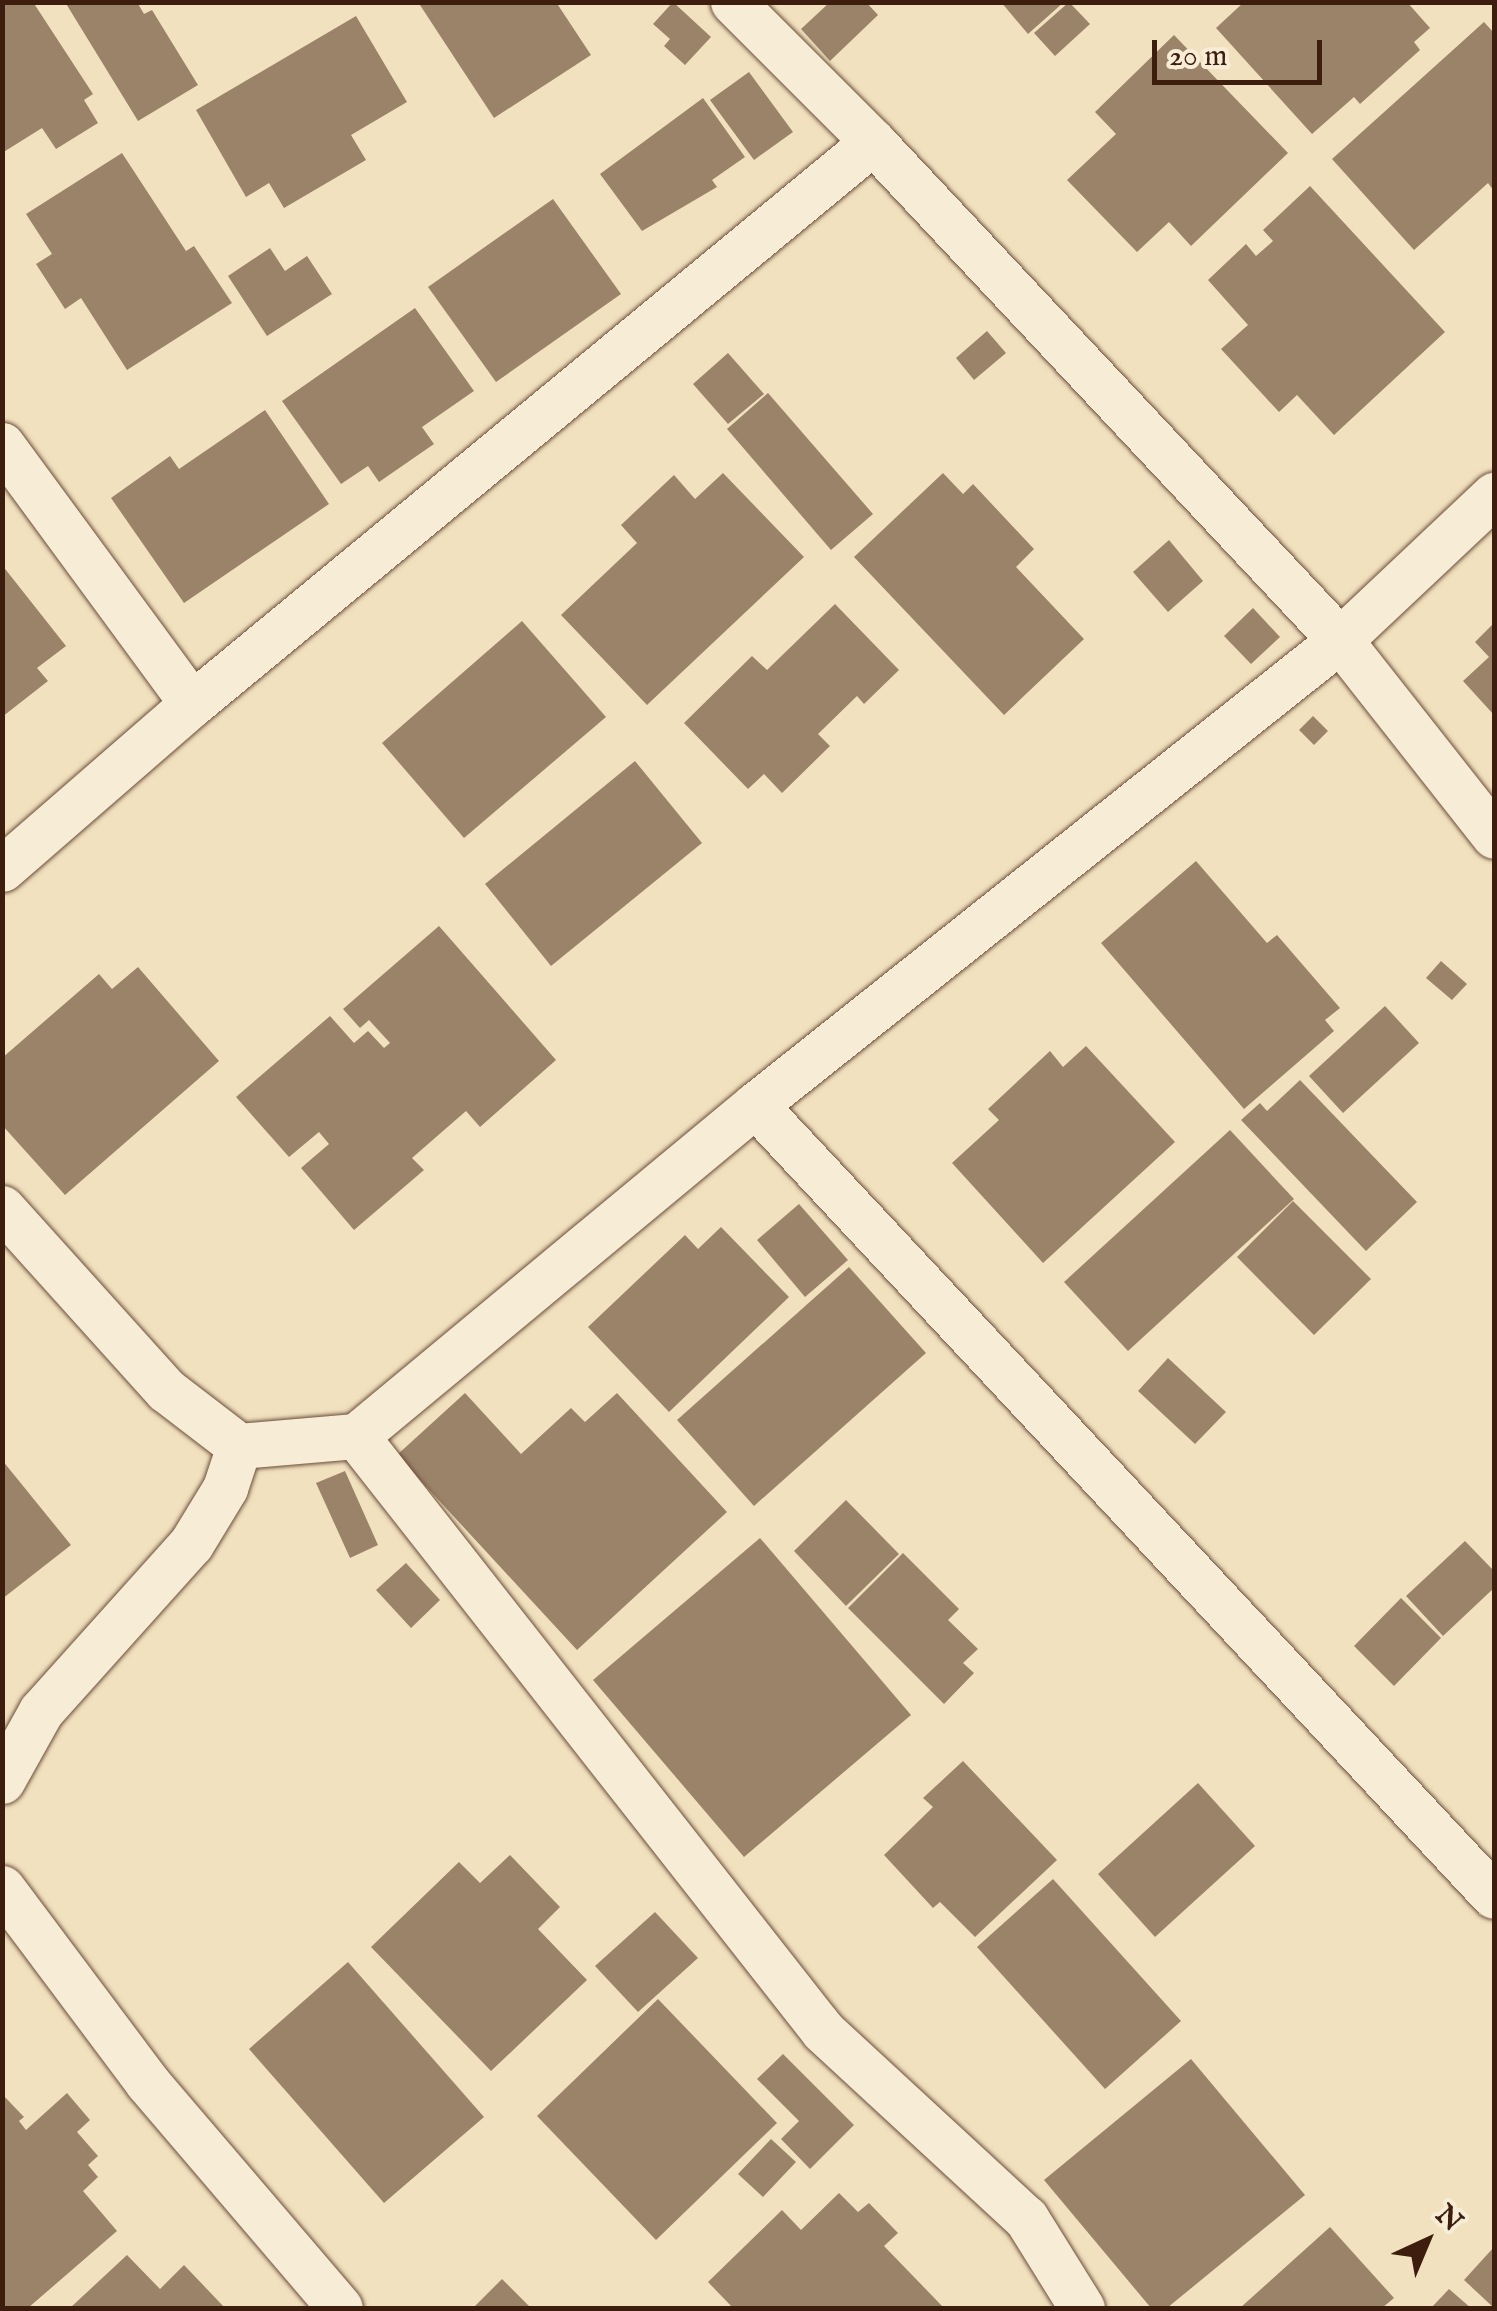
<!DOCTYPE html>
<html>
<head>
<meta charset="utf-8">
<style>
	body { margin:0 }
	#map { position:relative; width:1497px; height:2311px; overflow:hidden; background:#f2e1bf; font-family:"IM FELL English",serif }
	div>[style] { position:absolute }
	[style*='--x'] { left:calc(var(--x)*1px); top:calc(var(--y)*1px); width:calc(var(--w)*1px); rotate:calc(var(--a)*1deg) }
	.building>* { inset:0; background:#9b836a }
	.roads { filter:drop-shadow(0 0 2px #6a4e3a) drop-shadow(0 0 2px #6a4e3a) }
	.minor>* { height:45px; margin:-22.5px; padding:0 22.5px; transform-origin:22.5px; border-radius:22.5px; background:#f7ecd5 }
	span { translate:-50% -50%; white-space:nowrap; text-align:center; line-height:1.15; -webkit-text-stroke:10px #f7ecd5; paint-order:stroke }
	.frame { position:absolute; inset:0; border:5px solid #3d1d0d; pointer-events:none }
	.north { position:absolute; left:1377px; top:2191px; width:100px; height:100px; -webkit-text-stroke:8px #f7ecd5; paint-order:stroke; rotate:44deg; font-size:28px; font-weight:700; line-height:40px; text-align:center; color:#3d1d0d }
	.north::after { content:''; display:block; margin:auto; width:35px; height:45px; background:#3d1d0d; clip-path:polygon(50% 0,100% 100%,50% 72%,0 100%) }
	.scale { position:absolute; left:1152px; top:40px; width:170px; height:45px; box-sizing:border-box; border:5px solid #3d1d0d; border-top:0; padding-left:12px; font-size:30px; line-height:35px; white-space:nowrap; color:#3d1d0d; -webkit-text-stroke:8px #f7ecd5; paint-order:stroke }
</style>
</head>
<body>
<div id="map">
	<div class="building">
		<div style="clip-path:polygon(2px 2px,33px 2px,93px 94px,84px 100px,98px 123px,56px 149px,42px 128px,2px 153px)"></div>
		<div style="clip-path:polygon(65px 2px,137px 2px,144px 14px,152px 10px,198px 85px,138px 121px)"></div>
		<div style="clip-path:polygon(418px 2px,556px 2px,591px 55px,494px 118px)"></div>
		<div style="clip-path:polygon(673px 2px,711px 37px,685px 65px,664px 46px,670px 39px,653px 24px)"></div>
		<div style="clip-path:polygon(830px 2px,866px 2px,878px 15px,830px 61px,801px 29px)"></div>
		<div style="clip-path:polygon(1001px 2px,1064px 2px,1028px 34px)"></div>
		<div style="clip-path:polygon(1069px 2px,1090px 24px,1055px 56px,1034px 33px)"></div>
		<div style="clip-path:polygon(1244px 2px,1407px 2px,1430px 28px,1414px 42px,1420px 50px,1360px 104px,1354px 97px,1312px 134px,1216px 28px)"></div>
		<div style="clip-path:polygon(356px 16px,407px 102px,351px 135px,366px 160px,284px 208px,269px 183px,246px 197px,196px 110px)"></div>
		<div style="clip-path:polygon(1484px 22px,1494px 33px,1494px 191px,1488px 183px,1414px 250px,1332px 159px)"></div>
		<div style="clip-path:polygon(1174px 35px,1288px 153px,1191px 246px,1169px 222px,1137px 252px,1067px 180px,1116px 134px,1095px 112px)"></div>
		<div style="clip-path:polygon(749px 72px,793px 132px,754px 160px,710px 100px)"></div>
		<div style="clip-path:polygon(703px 98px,745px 157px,712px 180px,717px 187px,642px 231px,600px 174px)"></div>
		<div style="clip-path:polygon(122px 153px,186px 251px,194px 246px,232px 303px,127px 370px,81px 298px,65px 309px,36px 264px,52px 254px,26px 214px)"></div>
		<div style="clip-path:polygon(1310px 186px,1445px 332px,1334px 435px,1297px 395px,1279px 412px,1221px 349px,1248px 325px,1208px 280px,1246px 244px,1256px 256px,1273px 241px,1263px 230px)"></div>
		<div style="clip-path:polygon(553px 199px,621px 294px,496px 382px,428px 287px)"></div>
		<div style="clip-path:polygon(270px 248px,285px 271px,307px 256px,332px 294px,267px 336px,228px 276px)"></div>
		<div style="clip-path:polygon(415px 308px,474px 391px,422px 427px,434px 444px,379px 482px,368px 466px,341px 484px,282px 401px)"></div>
		<div style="clip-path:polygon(987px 331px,1006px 353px,974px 380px,956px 358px)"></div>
		<div style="clip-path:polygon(728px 353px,764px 394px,728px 424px,693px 384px)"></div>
		<div style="clip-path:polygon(768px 393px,873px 514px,831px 550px,727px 429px)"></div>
		<div style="clip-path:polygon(265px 410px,329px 504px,184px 603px,111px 498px,170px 456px,179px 469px)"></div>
		<div style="clip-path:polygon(723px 473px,804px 557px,647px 705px,561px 615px,637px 543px,621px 525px,674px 475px,695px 499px)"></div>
		<div style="clip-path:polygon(943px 473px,963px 494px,973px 484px,1034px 549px,1016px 567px,1084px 639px,1004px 715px,854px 557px)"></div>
		<div style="clip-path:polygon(1169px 540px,1203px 581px,1168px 612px,1133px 572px)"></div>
		<div style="clip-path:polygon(2px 565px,66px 646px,37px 668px,48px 681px,2px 717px)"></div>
		<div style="clip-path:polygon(835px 604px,899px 670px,864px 704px,857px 696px,818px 734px,830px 746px,782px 793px,764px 774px,748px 789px,684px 723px,752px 656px,767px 670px)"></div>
		<div style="clip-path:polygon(1253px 608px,1280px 637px,1251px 664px,1224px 636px)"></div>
		<div style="clip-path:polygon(522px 621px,606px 717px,464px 838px,382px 743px)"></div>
		<div style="clip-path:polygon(1494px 623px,1494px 715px,1463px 681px,1489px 657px,1475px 642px)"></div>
		<div style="clip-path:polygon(1313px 716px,1328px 731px,1314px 745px,1299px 730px)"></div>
		<div style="clip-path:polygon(635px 761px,702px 843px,551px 966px,485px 884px)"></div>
		<div style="clip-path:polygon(1196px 861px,1267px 943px,1277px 935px,1340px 1008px,1325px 1020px,1334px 1031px,1244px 1109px,1101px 943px)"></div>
		<div style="clip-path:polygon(439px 926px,556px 1060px,480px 1127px,466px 1111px,412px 1158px,424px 1170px,354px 1230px,301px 1168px,329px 1144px,319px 1132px,289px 1157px,236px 1097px,330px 1016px,354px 1043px,368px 1031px,384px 1048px,390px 1043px,369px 1020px,360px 1028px,343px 1009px)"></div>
		<div style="clip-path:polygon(1441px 961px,1467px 984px,1452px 1000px,1426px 978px)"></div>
		<div style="clip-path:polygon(138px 967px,219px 1061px,65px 1195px,2px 1125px,2px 1058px,99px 974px,112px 989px)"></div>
		<div style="clip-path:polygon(1385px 1006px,1419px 1043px,1343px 1113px,1309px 1076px)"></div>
		<div style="clip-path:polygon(1086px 1046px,1175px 1142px,1043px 1263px,952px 1163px,999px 1120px,988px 1109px,1050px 1051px,1063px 1067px)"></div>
		<div style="clip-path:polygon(1300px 1080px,1417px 1202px,1366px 1251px,1241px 1120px,1260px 1103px,1267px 1111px)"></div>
		<div style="clip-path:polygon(1230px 1130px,1294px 1199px,1128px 1351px,1064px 1282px)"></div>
		<div style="clip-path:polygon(1293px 1201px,1371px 1279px,1314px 1335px,1237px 1257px)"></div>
		<div style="clip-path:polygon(799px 1204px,848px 1260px,805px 1297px,757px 1240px)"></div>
		<div style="clip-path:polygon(721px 1227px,789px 1297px,669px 1412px,588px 1327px,685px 1235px,698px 1249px)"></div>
		<div style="clip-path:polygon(849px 1267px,926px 1353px,754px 1506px,677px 1420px)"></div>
		<div style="clip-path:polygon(1168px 1358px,1226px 1412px,1195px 1444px,1138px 1391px)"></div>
		<div style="clip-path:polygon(465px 1393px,521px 1454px,571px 1408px,585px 1422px,617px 1393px,727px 1512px,577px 1650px,397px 1455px)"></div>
		<div style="clip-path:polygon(2px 1460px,71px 1545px,2px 1599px)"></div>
		<div style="clip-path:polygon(345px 1471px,378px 1545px,350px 1558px,316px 1483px)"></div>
		<div style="clip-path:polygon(846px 1500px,899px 1554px,846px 1606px,794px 1551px)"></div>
		<div style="clip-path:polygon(760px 1538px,911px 1715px,744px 1857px,593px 1680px)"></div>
		<div style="clip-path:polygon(1465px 1541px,1494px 1571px,1494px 1588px,1443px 1636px,1406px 1596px)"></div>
		<div style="clip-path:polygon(903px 1553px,959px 1609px,948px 1620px,978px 1649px,963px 1663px,974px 1673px,944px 1704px,848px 1608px)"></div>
		<div style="clip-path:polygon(406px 1563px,440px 1600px,411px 1628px,376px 1590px)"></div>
		<div style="clip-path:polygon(1401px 1598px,1441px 1638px,1394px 1686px,1354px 1646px)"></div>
		<div style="clip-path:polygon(963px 1761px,1057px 1860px,975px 1937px,940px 1902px,933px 1908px,884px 1855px,933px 1807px,923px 1798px)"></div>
		<div style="clip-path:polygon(1198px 1783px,1255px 1846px,1155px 1937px,1098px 1874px)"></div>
		<div style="clip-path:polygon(510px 1855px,560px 1907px,538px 1929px,587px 1980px,491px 2071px,371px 1947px,459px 1862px,480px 1883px)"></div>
		<div style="clip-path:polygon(1053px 1879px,1181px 2021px,1105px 2089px,977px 1947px)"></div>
		<div style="clip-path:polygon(655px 1912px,698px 1958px,638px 2012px,595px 1966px)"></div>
		<div style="clip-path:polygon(348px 1962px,484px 2117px,384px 2203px,249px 2049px)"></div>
		<div style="clip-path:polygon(658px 1999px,777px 2123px,656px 2240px,537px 2116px)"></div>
		<div style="clip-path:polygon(783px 2054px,854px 2125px,810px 2169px,781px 2139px,799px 2121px,757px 2079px)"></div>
		<div style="clip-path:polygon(1191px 2059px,1305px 2195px,1167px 2308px,1151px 2308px,1044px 2180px)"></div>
		<div style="clip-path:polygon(67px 2093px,90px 2120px,77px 2132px,98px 2156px,88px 2165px,98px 2177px,83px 2191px,117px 2231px,28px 2308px,2px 2308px,2px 2094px,24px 2117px,19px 2121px,26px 2130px)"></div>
		<div style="clip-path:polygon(771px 2139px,796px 2162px,763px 2197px,738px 2174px)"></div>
		<div style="clip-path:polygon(839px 2193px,858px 2212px,869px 2203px,898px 2233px,884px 2246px,944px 2308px,733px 2308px,708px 2282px,782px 2210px,801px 2230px)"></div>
		<div style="clip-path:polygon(1330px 2227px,1394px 2298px,1382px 2308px,1240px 2308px)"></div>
		<div style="clip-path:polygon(1494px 2247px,1494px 2308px,1464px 2280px)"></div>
		<div style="clip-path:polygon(127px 2255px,160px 2289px,184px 2265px,225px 2308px,70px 2308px)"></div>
		<div style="clip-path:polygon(502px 2279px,531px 2308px,473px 2308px)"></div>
		<div style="clip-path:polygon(1449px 2289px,1471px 2308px,1431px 2308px)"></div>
	</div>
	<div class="roads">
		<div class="minor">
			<div style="--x:733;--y:2;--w:198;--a:45"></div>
			<div style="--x:873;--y:142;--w:683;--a:46.84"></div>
			<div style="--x:1340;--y:640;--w:249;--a:51.8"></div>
			<div style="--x:2;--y:445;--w:321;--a:53.7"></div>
			<div style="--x:2;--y:869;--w:252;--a:-41"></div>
			<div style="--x:192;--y:704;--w:883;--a:-39.53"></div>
			<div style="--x:755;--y:1105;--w:1082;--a:46.95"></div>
			<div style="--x:2;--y:1208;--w:245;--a:48"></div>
			<div style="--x:166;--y:1390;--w:92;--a:37.5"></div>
			<div style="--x:239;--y:1446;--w:117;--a:-4.9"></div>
			<div style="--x:356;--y:1436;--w:518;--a:-39.68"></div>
			<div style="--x:755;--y:1105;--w:747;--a:-38.48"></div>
			<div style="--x:1340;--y:640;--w:212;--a:-43.3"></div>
			<div style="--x:356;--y:1436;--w:756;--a:51.87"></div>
			<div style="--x:823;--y:2031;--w:276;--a:42.7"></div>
			<div style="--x:1026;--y:2218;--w:106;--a:58.1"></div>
			<div style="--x:2;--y:1781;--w:80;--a:-60.9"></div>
			<div style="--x:41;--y:1711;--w:224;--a:-48.1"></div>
			<div style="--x:191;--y:1544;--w:66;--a:-58.7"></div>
			<div style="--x:225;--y:1488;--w:44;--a:-71.6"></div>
			<div style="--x:2;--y:1888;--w:242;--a:53.2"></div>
			<div style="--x:147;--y:2082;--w:297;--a:49.5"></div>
		</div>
	</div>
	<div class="frame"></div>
	<div class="north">N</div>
	<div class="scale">20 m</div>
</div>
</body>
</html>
